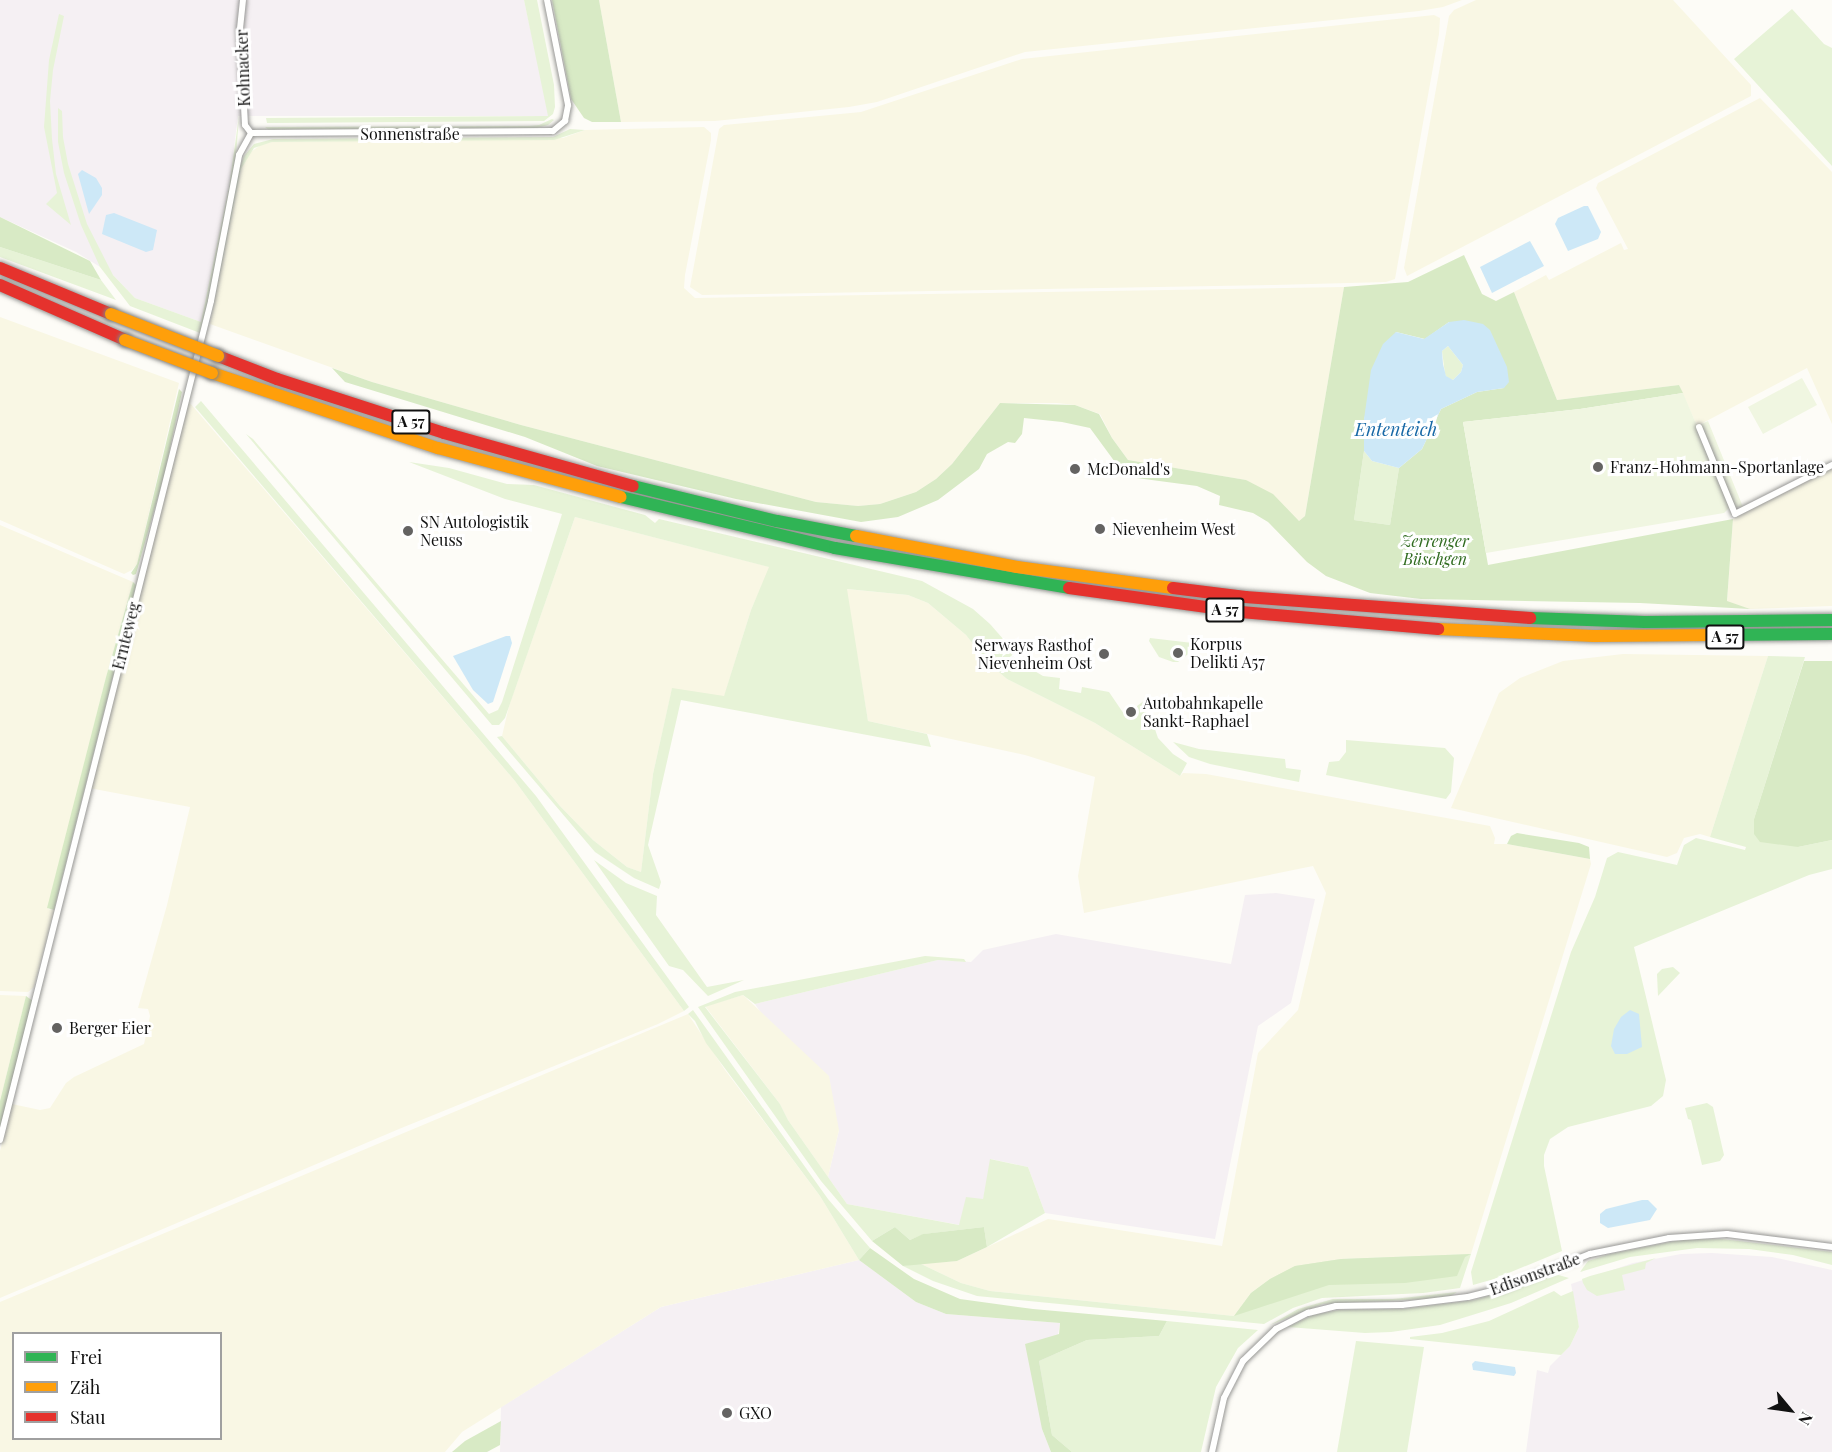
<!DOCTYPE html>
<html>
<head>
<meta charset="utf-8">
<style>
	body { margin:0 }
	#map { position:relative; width:1832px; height:1452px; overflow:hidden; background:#fdfcf7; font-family:"Playfair Display",serif }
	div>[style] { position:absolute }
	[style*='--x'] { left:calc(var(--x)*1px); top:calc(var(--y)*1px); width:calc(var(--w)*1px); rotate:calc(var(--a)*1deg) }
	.industrial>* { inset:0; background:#f5f0f3 }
	.farmland>* { inset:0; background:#f9f7e4 }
	.green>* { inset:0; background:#e7f3d7 }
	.forest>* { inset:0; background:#d8eac5 }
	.pitch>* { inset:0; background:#f0f6e1 }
	.water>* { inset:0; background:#cde8f7 }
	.roads { filter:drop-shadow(0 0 2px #979795) drop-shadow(0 0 2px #979795) }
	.street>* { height:6px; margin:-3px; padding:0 3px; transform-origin:3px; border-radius:3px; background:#fffffe }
	.fast>* { height:12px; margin:-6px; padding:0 6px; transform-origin:6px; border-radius:6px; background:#30b455 }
	.slow>* { height:12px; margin:-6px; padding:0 6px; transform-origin:6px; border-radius:6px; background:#ff9f0a }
	.jam>* { height:12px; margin:-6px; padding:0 6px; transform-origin:6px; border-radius:6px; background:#e5322d }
	.bridges { filter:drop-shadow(0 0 2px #858482) drop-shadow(0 0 2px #858482) }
	.slow-bridge>* { height:12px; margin:-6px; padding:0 6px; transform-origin:6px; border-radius:6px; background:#ff9f0a }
	.dots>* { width:16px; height:16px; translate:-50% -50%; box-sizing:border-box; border:3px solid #fff; border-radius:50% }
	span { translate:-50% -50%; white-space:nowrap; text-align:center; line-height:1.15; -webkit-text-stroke:6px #fff; paint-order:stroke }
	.shield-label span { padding:2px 4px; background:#fff; border:2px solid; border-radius:4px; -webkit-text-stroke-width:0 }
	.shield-label { font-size:15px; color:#111; font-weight:700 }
	.street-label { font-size:16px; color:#111 }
	.poi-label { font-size:16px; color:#111 }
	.left { translate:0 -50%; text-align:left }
	.right { translate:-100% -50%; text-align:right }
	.park-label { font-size:16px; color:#2f6b1f; font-style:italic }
	.water-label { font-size:18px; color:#1768a6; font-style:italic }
	.legend { position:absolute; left:12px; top:1332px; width:210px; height:108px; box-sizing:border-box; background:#fff; border:2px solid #a0a0a0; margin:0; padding:8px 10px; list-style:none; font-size:18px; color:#111 }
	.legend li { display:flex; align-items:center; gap:12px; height:30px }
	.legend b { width:30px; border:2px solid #a0a0a0 }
	.north { position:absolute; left:1760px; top:1380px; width:60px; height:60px; -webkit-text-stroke:4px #fff; paint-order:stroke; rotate:119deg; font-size:16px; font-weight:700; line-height:24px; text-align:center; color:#111 }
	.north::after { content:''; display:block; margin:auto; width:21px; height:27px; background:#111; clip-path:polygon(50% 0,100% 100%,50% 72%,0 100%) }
</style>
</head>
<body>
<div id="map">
	<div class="industrial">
		<div style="clip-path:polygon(0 0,524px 0,549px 114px,548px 116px,238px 116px,229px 187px,201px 322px,135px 298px,113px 275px,76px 252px,0 217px)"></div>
		<div style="clip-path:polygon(1276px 893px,1315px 899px,1291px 1003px,1258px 1026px,1215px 1239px,1045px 1213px,1028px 1167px,991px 1159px,983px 1200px,960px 1225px,847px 1204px,828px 1177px,839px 1130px,755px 1004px,938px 960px,971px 962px,983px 950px,1056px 934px,1231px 964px,1245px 895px)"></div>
		<div style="clip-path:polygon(1712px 1253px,1772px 1257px,1832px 1270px,1832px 1452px,1526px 1452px,1537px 1370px,1548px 1373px,1550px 1366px,1570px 1346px,1579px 1327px,1571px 1284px,1633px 1263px,1681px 1254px)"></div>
		<div style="clip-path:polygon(859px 1260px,916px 1302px,946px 1314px,1060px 1323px,1042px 1429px,1051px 1452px,500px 1452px,501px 1407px,661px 1307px)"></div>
	</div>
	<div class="farmland">
		<div style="clip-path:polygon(599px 0,1462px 0,1443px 7px,1419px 11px,1025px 52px,877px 102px,849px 107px,715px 121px,621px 122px)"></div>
		<div style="clip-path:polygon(1476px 0,1673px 0,1751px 85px,1751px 96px,1407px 276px,1404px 268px,1449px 16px,1454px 10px)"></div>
		<div style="clip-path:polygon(1434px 15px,1440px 18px,1439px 34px,1395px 279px,1386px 282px,1274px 285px,702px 295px,690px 287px,719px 129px,724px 125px,861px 112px,1022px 59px)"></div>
		<div style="clip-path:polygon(1760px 98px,1832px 172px,1832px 424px,1807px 368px,1697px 426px,1679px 385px,1557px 400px,1514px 292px,1546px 275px,1549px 280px,1621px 243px,1624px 250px,1628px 249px,1596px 188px,1598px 183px)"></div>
		<div style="clip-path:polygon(704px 127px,711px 133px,711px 140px,685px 275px,684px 288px,695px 298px,1344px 287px,1305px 516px,1299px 521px,1246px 480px,1128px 460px,1112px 438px,1100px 414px,1075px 405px,1057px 403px,1000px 403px,952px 464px,936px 479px,916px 492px,880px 504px,858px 506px,816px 502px,521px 425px,372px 382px,210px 324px,241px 169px,248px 154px,262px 144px,272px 142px,563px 138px,585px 130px)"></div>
		<div style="clip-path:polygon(0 317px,179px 383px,137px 564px,132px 570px,124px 574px,0 520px)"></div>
		<div style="clip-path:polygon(189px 402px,515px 781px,684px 1011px,658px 1024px,399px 1129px,0 1298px,0 1151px,12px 1104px,40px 1110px,50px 1108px,66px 1083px,74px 1077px,144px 1044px,150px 1016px,148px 1009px,138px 1008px,167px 905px,190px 807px,89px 788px)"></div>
		<div style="clip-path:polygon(1832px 468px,1832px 606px,1750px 609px,1727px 602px,1733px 519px)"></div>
		<div style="clip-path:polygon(575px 517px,770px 567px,751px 610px,724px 697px,672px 689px,653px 774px,641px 872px,627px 867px,593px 840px,560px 806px,502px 736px,509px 706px)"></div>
		<div style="clip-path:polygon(0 525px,133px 582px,106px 677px,48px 909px,54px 910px,34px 987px,28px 992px,0 991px)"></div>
		<div style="clip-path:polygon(846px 589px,908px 595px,928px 603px,966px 635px,987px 662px,1007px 679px,1095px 723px,1180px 776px,1183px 773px,1206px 774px,1490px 826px,1495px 838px,1494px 844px,1507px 844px,1590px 859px,1591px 864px,1471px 1254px,1341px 1259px,1270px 1279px,1251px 1293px,1234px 1316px,990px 1291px,961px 1283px,919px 1263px,957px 1261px,1048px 1219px,1222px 1246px,1258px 1053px,1298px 1010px,1326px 893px,1313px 866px,1084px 913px,1078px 876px,1095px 777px,1025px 755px,868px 721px)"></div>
		<div style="clip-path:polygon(1623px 654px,1768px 656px,1710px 837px,1700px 834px,1684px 838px,1677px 853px,1667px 857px,1451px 808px,1499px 693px,1520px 678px,1563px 661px)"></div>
		<div style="clip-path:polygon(0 995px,26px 996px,0 1101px)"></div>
		<div style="clip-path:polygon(743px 995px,829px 1076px,839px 1130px,828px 1177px,788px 1120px,780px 1104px,705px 1006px)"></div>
		<div style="clip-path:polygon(evenodd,688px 1014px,725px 1070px,820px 1196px,859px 1260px,661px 1307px,462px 1432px,445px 1452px,0 1452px,0 1302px,688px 1014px,14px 1334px,220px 1334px,220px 1438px,14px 1438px,14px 1334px)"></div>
	</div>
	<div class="green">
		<div style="clip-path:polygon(524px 0,537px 0,554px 85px,555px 107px,553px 114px,544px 121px,267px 123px,266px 118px,548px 116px)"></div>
		<div style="clip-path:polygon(1792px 9px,1824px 44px,1832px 48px,1832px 166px,1734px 59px)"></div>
		<div style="clip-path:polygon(59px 14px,64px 16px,53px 70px,50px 101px,52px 139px,56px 174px,71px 225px,46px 204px,57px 193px,44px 127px,49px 60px)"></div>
		<div style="clip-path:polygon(58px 108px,62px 111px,63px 137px,68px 164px,87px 224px,113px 275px,135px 298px,201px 322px,229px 187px,239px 116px,236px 156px,209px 301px,200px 333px,130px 306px,100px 267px,81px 225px,64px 173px,58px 142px)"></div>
		<div style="clip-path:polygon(552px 119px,554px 120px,548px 125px,533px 129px,269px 130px,265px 127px,529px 126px,539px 125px)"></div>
		<div style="clip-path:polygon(570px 129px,585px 130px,554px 140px,272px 142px,254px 148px,241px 169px,210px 324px,239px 168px,244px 156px,254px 144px,273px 139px,553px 137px)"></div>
		<div style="clip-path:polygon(0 247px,101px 280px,116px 300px,0 257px)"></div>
		<div style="clip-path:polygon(1448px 346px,1463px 365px,1461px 372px,1453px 380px,1447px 378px,1445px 374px,1442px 351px)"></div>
		<div style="clip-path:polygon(201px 401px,536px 796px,689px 1007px,684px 1011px,515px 781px,195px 407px)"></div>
		<div style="clip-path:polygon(246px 434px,253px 439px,489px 714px,498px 710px,502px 702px,562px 514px,505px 499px,409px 462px,449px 468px,507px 484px,534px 485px,645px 515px,655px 523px,659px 519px,922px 581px,973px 609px,990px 624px,1004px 640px,1002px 644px,1018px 661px,1043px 676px,1060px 678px,1059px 689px,1081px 693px,1082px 687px,1109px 692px,1126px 717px,1133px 718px,1138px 713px,1137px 706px,1145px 700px,1158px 738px,1173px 754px,1187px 763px,1180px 776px,1095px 723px,1007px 679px,987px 662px,966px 635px,928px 603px,908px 595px,847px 589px,868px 721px,927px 734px,931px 747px,681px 700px,648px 845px,661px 882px,659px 889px,634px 878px,595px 852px,497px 737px,502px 736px,560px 806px,593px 840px,627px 867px,641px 872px,653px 774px,672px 688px,724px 696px,751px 610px,769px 567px,575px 517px,505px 718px,499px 725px,492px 725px)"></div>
		<div style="clip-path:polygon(1364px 451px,1372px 461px,1399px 468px,1390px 525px,1354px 520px)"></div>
		<div style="clip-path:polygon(1150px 638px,1201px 644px,1178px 662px,1173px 662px,1159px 657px,1149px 641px)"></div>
		<div style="clip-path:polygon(1768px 656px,1805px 657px,1754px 819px,1798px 847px,1832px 840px,1832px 869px,1809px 875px,1634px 947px,1666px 1080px,1663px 1096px,1651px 1106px,1568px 1127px,1550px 1139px,1544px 1155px,1544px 1166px,1562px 1251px,1494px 1279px,1473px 1285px,1471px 1272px,1571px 952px,1595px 897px,1607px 858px,1618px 852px,1677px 865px,1684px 845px,1696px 838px,1745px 850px,1746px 847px,1710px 837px)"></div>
		<div style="clip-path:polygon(1346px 740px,1445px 748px,1454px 758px,1451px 792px,1446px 799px,1326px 775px,1329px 762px,1339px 761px,1346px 752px)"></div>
		<div style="clip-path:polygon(1173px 742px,1199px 749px,1285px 759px,1286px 768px,1301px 770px,1299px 782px,1210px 764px,1189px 757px)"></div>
		<div style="clip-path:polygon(594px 860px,626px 883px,657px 896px,656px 915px,707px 987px,744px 980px,708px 996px,683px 970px,669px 966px)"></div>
		<div style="clip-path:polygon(925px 956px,964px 959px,966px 962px,938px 960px,755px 1004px,743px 995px,705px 1007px,780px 1104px,788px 1120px,847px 1204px,959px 1225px,966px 1197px,983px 1199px,990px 1159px,1028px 1167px,1045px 1213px,987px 1247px,984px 1227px,924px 1234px,910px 1240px,895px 1227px,872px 1241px,821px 1181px,698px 1007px,735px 992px)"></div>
		<div style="clip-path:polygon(1673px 967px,1680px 973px,1658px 996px,1657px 974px,1662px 969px)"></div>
		<div style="clip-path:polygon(693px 1010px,828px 1199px,870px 1248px,859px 1260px,820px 1196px,706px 1043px,695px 1021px,688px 1014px)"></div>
		<div style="clip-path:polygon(1707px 1103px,1713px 1107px,1724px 1155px,1720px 1161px,1702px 1165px,1691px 1120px,1688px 1119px,1685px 1108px)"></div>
		<div style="clip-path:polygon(1722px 1239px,1832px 1252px,1832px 1265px,1793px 1255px,1749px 1249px,1697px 1248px,1630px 1257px,1580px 1272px,1588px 1261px,1610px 1254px,1680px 1240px)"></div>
		<div style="clip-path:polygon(1471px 1254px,1460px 1288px,1423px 1293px,1322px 1298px,1293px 1308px,1264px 1324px,977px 1296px,933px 1281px,903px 1266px,919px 1263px,961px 1283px,990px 1291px,1234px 1316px,1251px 1293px,1270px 1279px,1295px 1266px,1341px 1259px)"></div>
		<div style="clip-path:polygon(1656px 1258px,1646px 1263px,1645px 1269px,1622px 1275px,1625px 1290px,1597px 1296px,1587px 1290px,1583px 1283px,1582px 1279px,1590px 1276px)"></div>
		<div style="clip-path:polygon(1555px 1274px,1569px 1278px,1511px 1303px,1440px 1325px,1391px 1332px,1365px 1333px,1288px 1327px,1313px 1315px,1339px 1310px,1403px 1309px,1475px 1300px)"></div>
		<div style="clip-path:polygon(1554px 1291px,1561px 1296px,1573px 1291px,1579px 1327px,1570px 1346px,1561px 1355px,1410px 1339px,1410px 1337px,1442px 1333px,1489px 1321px)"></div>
		<div style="clip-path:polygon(1457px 1292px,1451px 1296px,1429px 1299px,1323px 1304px,1270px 1325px,1298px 1309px,1333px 1299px,1393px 1299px)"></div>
		<div style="clip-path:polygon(1167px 1321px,1258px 1330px,1238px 1348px,1216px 1387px,1201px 1452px,1072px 1452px,1052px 1435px,1039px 1361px,1087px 1340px,1159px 1336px)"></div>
		<div style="clip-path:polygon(1356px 1341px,1424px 1347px,1407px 1452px,1337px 1452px)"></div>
	</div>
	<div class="forest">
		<div style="clip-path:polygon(552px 0,599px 0,621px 122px,592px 122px,584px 118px,571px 99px)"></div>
		<div style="clip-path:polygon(0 217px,90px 261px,101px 280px,0 247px)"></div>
		<div style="clip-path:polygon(evenodd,1464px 255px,1482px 294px,1496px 301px,1514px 292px,1557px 400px,1679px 385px,1683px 393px,1580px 409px,1463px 422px,1488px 565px,1733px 519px,1727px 601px,1750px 609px,1640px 603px,1421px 599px,1370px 593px,1326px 576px,1307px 562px,1268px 522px,1253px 513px,1219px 505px,1220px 496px,1197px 486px,1129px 477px,1123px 473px,1090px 428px,1062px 422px,1024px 418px,1022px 434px,1015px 443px,1008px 442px,987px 454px,979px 469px,938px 500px,898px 517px,861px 522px,736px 499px,597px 466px,525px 437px,345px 382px,332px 368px,372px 382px,521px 425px,816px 502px,858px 506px,880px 504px,916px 492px,936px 479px,952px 464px,1000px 403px,1075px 405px,1099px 414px,1112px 438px,1128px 460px,1246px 480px,1273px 494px,1299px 521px,1305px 516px,1344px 287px,1408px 282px,1464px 255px,1449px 322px,1504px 388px,1477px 392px,1441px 409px,1422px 449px,1399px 468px,1390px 525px,1354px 520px,1364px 451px,1364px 419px,1396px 332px,1425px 339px,1449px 322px)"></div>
		<div style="clip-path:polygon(179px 389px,182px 392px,164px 476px,136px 574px,133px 575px,131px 573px,137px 564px)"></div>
		<div style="clip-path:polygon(133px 582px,136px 585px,54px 910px,47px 908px,106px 677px)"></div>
		<div style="clip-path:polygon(1804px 661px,1832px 661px,1832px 840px,1798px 847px,1760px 842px,1754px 834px,1754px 819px)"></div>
		<div style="clip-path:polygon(1517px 833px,1579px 843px,1589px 847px,1590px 859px,1507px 844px,1511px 836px)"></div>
		<div style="clip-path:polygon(26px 996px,33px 1001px,0 1130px,0 1101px)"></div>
		<div style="clip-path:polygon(895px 1227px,910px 1240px,923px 1234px,984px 1227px,987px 1247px,957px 1261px,903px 1266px,872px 1241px)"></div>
		<div style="clip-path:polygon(870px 1248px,914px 1279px,960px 1299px,1033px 1309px,1167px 1321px,1159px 1336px,1087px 1340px,1039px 1361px,1052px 1435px,1072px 1452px,1051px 1452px,1042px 1429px,1025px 1344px,1059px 1334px,1060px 1323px,946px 1314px,916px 1302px,859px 1260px)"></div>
		<div style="clip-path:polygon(1471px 1254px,1465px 1257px,1457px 1276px,1405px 1283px,1329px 1285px,1234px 1316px,1251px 1293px,1270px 1279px,1295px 1266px,1341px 1259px)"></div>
		<div style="clip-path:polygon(501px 1421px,500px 1445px,487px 1452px,452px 1452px,465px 1441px)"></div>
	</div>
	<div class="pitch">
		<div style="clip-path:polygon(1802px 378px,1817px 405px,1763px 434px,1748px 407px)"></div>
		<div style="clip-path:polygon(1683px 393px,1697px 426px,1708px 421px,1743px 507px,1730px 507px,1724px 513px,1486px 553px,1463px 422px,1580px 409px)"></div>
	</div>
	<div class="water">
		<div style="clip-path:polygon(82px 170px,96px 178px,102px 188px,102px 195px,89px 214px,78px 174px)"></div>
		<div style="clip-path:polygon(1584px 206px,1588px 206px,1601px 232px,1598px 239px,1568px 251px,1555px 224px,1558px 218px)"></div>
		<div style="clip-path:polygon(114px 213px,157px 230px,153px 250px,146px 252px,102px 234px,106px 215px)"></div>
		<div style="clip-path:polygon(1530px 241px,1544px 266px,1492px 293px,1480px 267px)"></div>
		<div style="clip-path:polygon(evenodd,1464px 320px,1483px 324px,1490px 330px,1507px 367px,1509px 382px,1504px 388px,1477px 392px,1441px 409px,1422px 449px,1399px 468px,1372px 461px,1364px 451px,1364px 419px,1371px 370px,1383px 344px,1396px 332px,1424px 339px,1449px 322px,1464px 320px,1448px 346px,1463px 365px,1461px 372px,1453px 380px,1446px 376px,1443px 364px,1442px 351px,1448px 346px)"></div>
		<div style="clip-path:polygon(506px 636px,510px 636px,512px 643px,493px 702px,488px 704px,473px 690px,453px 656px)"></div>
		<div style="clip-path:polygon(1630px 1010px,1639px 1014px,1642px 1047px,1627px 1054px,1615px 1054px,1611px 1046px,1614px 1029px,1621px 1017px)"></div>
		<div style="clip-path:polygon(1642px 1200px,1648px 1200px,1657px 1209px,1650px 1220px,1608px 1228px,1600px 1223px,1600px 1214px,1606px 1209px)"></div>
		<div style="clip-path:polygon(1475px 1361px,1515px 1367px,1516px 1373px,1514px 1376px,1473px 1370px,1472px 1364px)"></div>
	</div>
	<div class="roads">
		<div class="street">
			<div style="--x:243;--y:0;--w:30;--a:96"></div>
			<div style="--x:240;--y:30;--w:95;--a:87"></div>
			<div style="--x:245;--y:125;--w:10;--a:53"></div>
			<div style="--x:251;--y:133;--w:302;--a:-0.4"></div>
			<div style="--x:553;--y:131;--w:16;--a:-40"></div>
			<div style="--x:565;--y:121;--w:16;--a:-79"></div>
			<div style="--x:568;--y:105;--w:107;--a:-101.3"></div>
			<div style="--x:1699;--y:427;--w:94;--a:67.5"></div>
			<div style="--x:1735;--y:514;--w:109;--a:-26.8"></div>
			<div style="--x:0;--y:1140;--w:865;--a:-75.88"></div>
			<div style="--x:211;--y:301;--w:149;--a:-79.1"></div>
			<div style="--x:239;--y:155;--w:25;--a:-61"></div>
			<div style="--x:1212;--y:1452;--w:55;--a:-77.5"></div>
			<div style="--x:1224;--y:1398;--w:42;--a:-62.8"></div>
			<div style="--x:1243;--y:1361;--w:46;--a:-44.1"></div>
			<div style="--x:1276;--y:1329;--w:36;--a:-27"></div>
			<div style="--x:1308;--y:1313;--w:29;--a:-14"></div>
			<div style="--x:1336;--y:1306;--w:66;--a:-0.9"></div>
			<div style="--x:1402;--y:1305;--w:66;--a:-6.9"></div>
			<div style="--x:1468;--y:1297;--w:34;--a:-14"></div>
			<div style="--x:1501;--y:1289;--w:96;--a:-21.5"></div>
			<div style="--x:1590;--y:1254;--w:81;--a:-11.4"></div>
			<div style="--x:1669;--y:1238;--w:58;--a:-3.9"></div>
			<div style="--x:1727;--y:1234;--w:106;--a:7.1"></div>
		</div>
		<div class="fast">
			<div style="--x:633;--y:486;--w:148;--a:13.7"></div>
			<div style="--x:777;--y:521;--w:80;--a:10.8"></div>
			<div style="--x:621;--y:497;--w:220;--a:13.4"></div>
			<div style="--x:835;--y:548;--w:237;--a:9.7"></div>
			<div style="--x:1530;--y:618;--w:115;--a:2"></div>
			<div style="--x:1645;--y:622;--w:187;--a:-0.6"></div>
			<div style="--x:1718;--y:635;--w:114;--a:-0.5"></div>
		</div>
		<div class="slow">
			<div style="--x:212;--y:373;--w:238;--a:18.4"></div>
			<div style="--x:438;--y:448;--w:189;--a:15"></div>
			<div style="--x:856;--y:536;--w:164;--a:10.9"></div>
			<div style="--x:1017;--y:567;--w:157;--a:7.7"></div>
			<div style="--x:1438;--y:629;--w:156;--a:2.6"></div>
			<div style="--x:1594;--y:636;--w:124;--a:-0.5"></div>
		</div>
		<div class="jam">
			<div style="--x:0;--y:268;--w:120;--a:22.5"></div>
			<div style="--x:0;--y:285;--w:137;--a:23.7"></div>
			<div style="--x:218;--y:356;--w:63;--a:21.3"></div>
			<div style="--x:277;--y:379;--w:176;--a:17.9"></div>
			<div style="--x:444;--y:433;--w:196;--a:15.7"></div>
			<div style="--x:1069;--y:588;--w:174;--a:7.9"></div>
			<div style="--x:1241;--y:612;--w:198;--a:4.9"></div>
			<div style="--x:1173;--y:588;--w:73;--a:7.1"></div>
			<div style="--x:1245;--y:597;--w:286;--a:4.2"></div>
		</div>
	</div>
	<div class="bridges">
		<div class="slow-bridge">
			<div style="--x:111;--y:314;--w:115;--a:21.4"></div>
			<div style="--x:125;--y:340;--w:93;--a:20.8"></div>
		</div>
	</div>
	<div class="dots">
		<div style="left:1598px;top:467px;background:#646362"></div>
		<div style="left:1075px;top:469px;background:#646362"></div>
		<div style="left:1100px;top:529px;background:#646362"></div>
		<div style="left:408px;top:531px;background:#646362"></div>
		<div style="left:1178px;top:653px;background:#646362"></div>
		<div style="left:1104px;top:654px;background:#646362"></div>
		<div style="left:1131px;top:712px;background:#646362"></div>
		<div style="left:57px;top:1028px;background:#646362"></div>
		<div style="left:727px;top:1413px;background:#646362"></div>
	</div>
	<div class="shield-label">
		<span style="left:411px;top:422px">A 57</span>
		<span style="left:1225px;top:610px">A 57</span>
		<span style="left:1725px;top:637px">A 57</span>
	</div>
	<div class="street-label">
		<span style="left:243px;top:68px;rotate:-92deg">Kohnacker</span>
		<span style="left:410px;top:134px">Sonnenstraße</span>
		<span style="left:126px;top:636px;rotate:-76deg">Ernteweg</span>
		<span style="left:1535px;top:1274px;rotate:-20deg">Edisonstraße</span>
	</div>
	<div class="poi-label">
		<span class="left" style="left:1610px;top:467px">Franz-Hohmann-Sportanlage</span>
		<span class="left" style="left:1087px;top:469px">McDonald's</span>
		<span class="left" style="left:420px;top:531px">SN Autologistik<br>Neuss</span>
		<span class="left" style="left:1112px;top:529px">Nievenheim West</span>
		<span class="left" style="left:1190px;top:653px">Korpus<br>Delikti A57</span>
		<span class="right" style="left:1092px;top:654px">Serways Rasthof<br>Nievenheim Ost</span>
		<span class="left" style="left:1143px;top:712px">Autobahnkapelle<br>Sankt-Raphael</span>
		<span class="left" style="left:69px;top:1028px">Berger Eier</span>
		<span class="left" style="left:739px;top:1413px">GXO</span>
	</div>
	<div class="park-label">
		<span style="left:1435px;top:550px">Zerrenger<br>Büschgen</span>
	</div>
	<div class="water-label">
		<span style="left:1396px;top:429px">Ententeich</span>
	</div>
	<ul class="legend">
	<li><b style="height:8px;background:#30b455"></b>Frei</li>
	<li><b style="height:8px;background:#ff9f0a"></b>Zäh</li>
	<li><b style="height:8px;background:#e5322d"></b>Stau</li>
	</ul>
	<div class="north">N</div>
</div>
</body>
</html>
